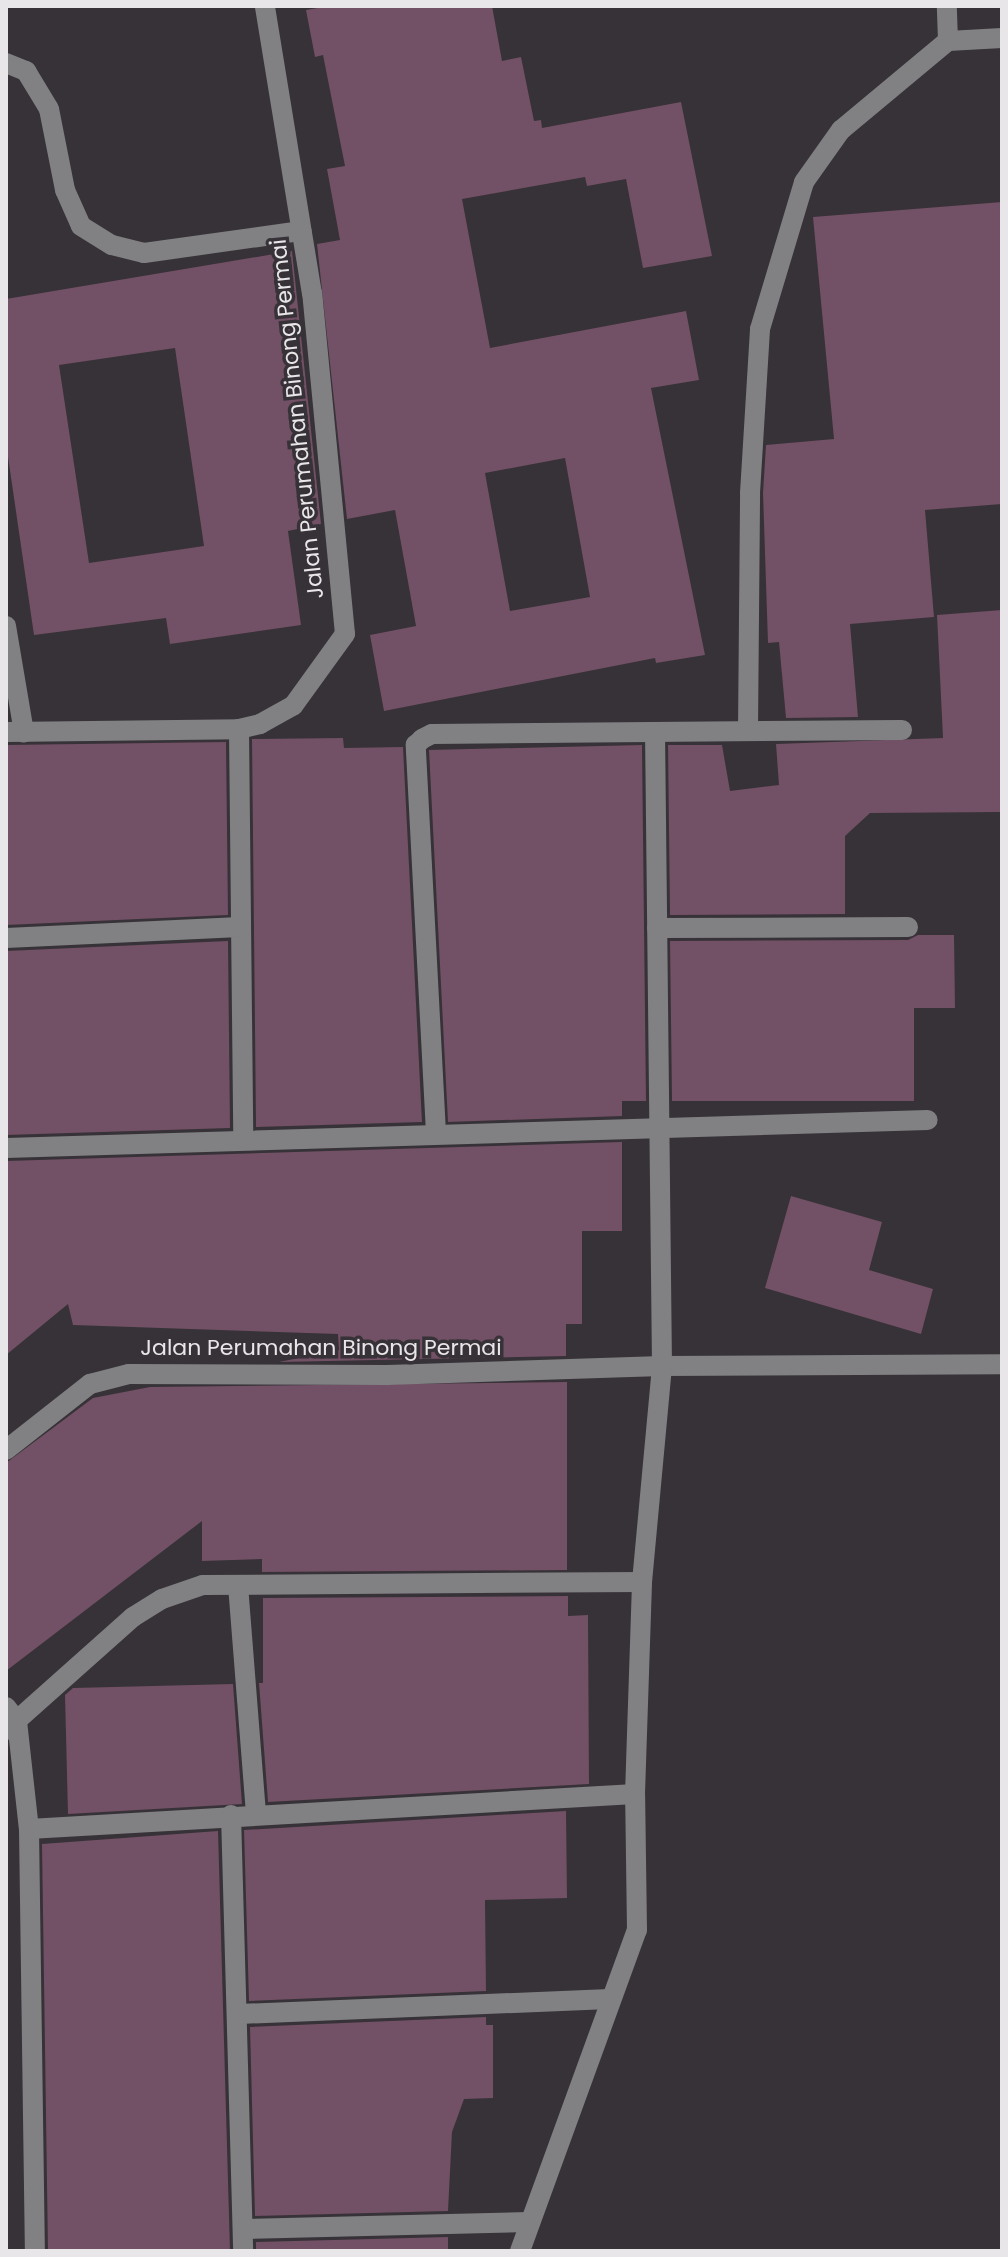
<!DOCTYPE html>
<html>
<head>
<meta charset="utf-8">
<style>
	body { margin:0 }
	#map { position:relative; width:1008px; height:2257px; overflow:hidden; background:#363237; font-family:Poppins,sans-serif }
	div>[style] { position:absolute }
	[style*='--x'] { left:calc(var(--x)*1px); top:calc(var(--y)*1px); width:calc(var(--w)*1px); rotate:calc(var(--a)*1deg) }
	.building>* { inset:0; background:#725065 }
	.minor>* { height:20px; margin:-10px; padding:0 10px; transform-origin:10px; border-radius:10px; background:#818083 }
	span { translate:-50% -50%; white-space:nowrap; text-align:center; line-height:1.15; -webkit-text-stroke:7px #363237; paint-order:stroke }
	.street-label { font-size:22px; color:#e9e6e9 }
	.frame { position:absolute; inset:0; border:8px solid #e9e6e9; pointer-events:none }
</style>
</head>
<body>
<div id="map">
	<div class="building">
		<div style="clip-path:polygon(evenodd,329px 6px,492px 6px,502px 61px,521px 57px,534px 121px,541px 120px,542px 128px,681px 102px,712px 256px,643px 268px,626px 179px,587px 186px,585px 177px,462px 199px,490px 348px,686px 311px,699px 380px,651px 388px,705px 655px,656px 663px,655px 658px,384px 711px,370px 635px,416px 626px,395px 510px,347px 519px,317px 244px,340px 240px,327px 169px,345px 166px,323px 55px,315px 57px,306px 10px,329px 6px,565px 458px,590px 597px,510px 611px,485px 473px,565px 458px)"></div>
		<div style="clip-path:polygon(1002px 202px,1002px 504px,925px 510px,934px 617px,850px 624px,858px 717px,786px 718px,779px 642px,768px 643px,763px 493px,766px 445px,834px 439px,813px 217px)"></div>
		<div style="clip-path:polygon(evenodd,292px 251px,321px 524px,288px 531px,301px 625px,170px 644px,166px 618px,34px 635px,6px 443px,6px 299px,292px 251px,175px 348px,204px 546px,89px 563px,59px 365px,175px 348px)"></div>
		<div style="clip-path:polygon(1002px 610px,1002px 812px,870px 813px,845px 836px,845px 914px,670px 915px,668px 745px,722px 745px,730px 791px,779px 785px,776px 744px,943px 738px,937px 615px)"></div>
		<div style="clip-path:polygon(343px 738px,344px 748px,403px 747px,422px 1122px,256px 1127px,252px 739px)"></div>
		<div style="clip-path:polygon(226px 742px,228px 915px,6px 925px,6px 745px)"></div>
		<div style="clip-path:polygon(642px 745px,646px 1101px,622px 1101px,622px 1116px,448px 1122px,429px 750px)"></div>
		<div style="clip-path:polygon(918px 935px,954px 935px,955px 1008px,914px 1008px,914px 1101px,672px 1101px,670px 941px,908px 940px)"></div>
		<div style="clip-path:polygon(228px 941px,230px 1128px,6px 1135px,6px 951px)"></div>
		<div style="clip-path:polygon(622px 1142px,622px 1231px,582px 1231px,582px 1324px,566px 1324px,566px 1356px,279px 1362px,339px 1350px,338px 1334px,73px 1325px,68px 1304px,6px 1355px,6px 1161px)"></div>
		<div style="clip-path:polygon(791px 1196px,882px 1222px,869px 1270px,933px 1289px,921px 1334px,765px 1288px)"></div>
		<div style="clip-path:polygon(567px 1382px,567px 1570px,262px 1572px,262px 1559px,202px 1561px,202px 1521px,6px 1671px,6px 1463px,93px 1398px,150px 1387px)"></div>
		<div style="clip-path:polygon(568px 1596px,568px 1616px,588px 1615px,589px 1784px,268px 1802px,259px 1683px,263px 1683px,263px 1598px)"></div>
		<div style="clip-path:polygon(233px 1684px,242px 1804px,68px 1814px,65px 1695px,73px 1688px)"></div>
		<div style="clip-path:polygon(566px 1811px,567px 1898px,485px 1900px,486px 1991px,249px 2001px,244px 1830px)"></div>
		<div style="clip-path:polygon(218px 1831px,230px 2251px,48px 2251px,42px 1844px)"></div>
		<div style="clip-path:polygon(486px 2017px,486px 2025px,493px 2025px,493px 2098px,464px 2099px,452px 2132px,448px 2211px,255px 2216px,250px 2027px)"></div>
		<div style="clip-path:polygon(448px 2237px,448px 2251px,256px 2251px,256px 2242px)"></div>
	</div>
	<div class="minor">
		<div style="--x:948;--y:41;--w:54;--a:-3.2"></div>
		<div style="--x:6;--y:63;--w:22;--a:22"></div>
		<div style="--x:26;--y:71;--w:44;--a:58.8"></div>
		<div style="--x:49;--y:109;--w:83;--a:78.8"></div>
		<div style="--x:65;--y:190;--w:39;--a:66"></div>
		<div style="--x:81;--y:226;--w:36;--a:32"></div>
		<div style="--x:112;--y:245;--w:33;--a:14"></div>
		<div style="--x:144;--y:253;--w:159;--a:-8"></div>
		<div style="--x:6;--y:626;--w:108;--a:80.4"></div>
		<div style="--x:239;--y:729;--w:408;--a:89.4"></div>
		<div style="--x:748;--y:731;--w:238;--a:-89.5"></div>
		<div style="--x:750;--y:493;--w:164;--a:-86.5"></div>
		<div style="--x:760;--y:329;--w:153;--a:-73.3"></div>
		<div style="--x:804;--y:182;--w:64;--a:-54.6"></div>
		<div style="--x:841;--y:130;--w:139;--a:-39.8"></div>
		<div style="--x:948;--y:41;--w:35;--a:-92"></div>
		<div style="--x:6;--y:732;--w:233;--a:-0.7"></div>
		<div style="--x:239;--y:729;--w:22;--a:-13"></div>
		<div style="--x:260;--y:724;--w:38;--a:-29"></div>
		<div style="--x:293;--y:706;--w:89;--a:-54.2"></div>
		<div style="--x:345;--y:634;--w:342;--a:-95.5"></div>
		<div style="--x:312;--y:294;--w:292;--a:-99.3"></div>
		<div style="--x:657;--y:928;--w:251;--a:-0.2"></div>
		<div style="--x:6;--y:938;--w:234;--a:-2.7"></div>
		<div style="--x:436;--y:1133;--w:389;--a:-93"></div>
		<div style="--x:416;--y:745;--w:8;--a:-45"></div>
		<div style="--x:422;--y:739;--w:11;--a:-27"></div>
		<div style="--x:432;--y:734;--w:470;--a:-0.5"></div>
		<div style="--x:6;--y:1148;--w:922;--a:-1.74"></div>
		<div style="--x:6;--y:1450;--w:107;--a:-38.2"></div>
		<div style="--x:90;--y:1384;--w:40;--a:-14.4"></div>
		<div style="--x:129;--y:1374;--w:258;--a:0.2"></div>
		<div style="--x:387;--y:1375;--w:275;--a:-1.9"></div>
		<div style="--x:662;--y:1366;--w:340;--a:-0.3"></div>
		<div style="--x:238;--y:1585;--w:230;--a:85.5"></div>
		<div style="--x:6;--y:1707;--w:18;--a:52"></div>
		<div style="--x:17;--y:1721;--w:109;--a:83.7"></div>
		<div style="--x:29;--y:1829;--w:422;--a:89.2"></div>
		<div style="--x:6;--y:1730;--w:170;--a:-41.7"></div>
		<div style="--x:133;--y:1617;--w:34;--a:-32"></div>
		<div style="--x:162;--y:1599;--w:43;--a:-18.9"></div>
		<div style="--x:203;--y:1585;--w:439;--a:-0.4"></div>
		<div style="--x:231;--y:1815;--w:436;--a:88.4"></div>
		<div style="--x:29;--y:1829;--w:607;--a:-3.31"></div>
		<div style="--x:239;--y:2014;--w:371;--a:-2.3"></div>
		<div style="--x:244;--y:2229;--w:285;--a:-1.4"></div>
		<div style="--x:520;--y:2251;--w:342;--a:-70"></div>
		<div style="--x:637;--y:1930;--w:136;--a:-90.8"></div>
		<div style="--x:635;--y:1794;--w:212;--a:-88.1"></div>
		<div style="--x:642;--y:1582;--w:217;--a:-84.7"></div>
		<div style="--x:662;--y:1366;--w:634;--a:-90.63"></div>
	</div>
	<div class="street-label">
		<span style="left:297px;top:419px;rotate:-96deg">Jalan Perumahan Binong Permai</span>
		<span style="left:321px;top:1348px">Jalan Perumahan Binong Permai</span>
	</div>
	<div class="frame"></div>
</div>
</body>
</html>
